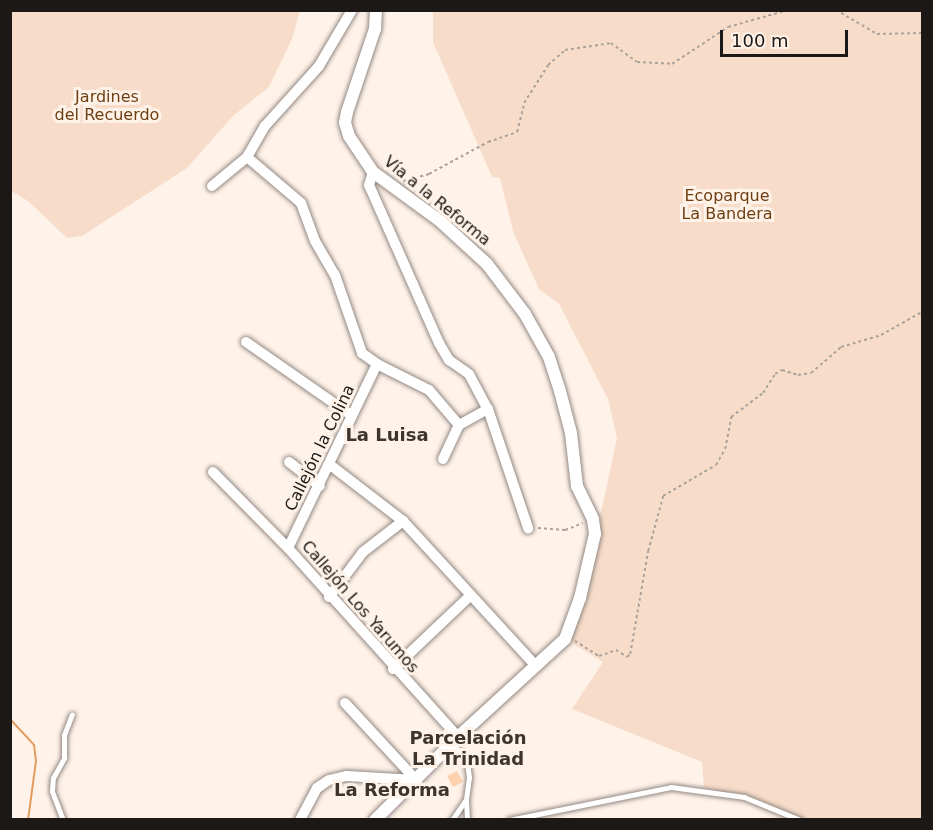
<!DOCTYPE html>
<html>
<head>
<meta charset="utf-8">
<style>
	body { margin:0 }
	#map { position:relative; width:933px; height:830px; overflow:hidden; background:#fef2e9; font-family:"DejaVu Sans",sans-serif }
	div>[style] { position:absolute }
	[style*='--x'] { left:calc(var(--x)*1px); top:calc(var(--y)*1px); width:calc(var(--w)*1px); rotate:calc(var(--a)*1deg) }
	.green>* { inset:0; background:#f7ddc9 }
	.stream>* { height:2px; margin:-1px; padding:0 1px; transform-origin:1px; border-radius:1px; background:#e29c5f }
	.building>* { inset:0; background:#fed2ae }
	.path>* { height:1.5px; margin-top:-0.75px; transform-origin:0; background:repeating-linear-gradient(90deg,#aba29c 0 3px,transparent 0 6px) }
	.roads { filter:drop-shadow(0 0 2px #948982) drop-shadow(0 0 2px #948982) }
	.service>* { height:5px; margin:-2.5px; padding:0 2.5px; transform-origin:2.5px; border-radius:2.5px; background:#fff }
	.minor>* { height:10px; margin:-5px; padding:0 5px; transform-origin:5px; border-radius:5px; background:#fff }
	.tertiary>* { height:12px; margin:-6px; padding:0 6px; transform-origin:6px; border-radius:6px; background:#fff }
	span { translate:-50% -50%; white-space:nowrap; text-align:center; line-height:1.15; -webkit-text-stroke:6px #fef2e9; paint-order:stroke }
	.park-label { font-size:16px; color:#6e3f11 }
	.street-label { font-size:16px; color:#1c1815 }
	.neighbourhood-label { font-size:18px; color:#3d342e; font-weight:700 }
	.frame { position:absolute; inset:0; border:12px solid #1c1815; pointer-events:none }
	.scale { position:absolute; left:720px; top:30px; width:128px; height:27px; box-sizing:border-box; border:3px solid #1c1815; border-top:0; padding-left:8px; font-size:18px; line-height:21px; white-space:nowrap; color:#1c1815; -webkit-text-stroke:4px #fef2e9; paint-order:stroke }
</style>
</head>
<body>
<div id="map">
	<div class="green">
		<div style="clip-path:polygon(11px 10px,300px 10px,300px 11px,292px 39px,269px 87px,233px 116px,187px 168px,82px 236px,67px 238px,28px 201px,11px 191px)"></div>
		<div style="clip-path:polygon(433px 11px,922px 11px,922px 819px,800px 819px,744px 797px,704px 788px,702px 762px,572px 709px,603px 662px,565px 639px,593px 519px,601px 513px,617px 438px,608px 399px,559px 304px,539px 289px,514px 234px,500px 178px,492px 177px,433px 42px)"></div>
	</div>
	<div class="stream">
		<div style="--x:10;--y:719;--w:35;--a:47"></div>
		<div style="--x:34;--y:745;--w:16;--a:83"></div>
		<div style="--x:36;--y:761;--w:60;--a:97.7"></div>
	</div>
	<div class="building">
		<div style="clip-path:polygon(457px 771px,463px 782px,453px 787px,447px 776px)"></div>
	</div>
	<div class="path">
		<div style="--x:836;--y:10;--w:48;--a:30.3"></div>
		<div style="--x:877;--y:34;--w:45;--a:-1.3"></div>
		<div style="--x:403;--y:181;--w:27;--a:-15"></div>
		<div style="--x:429;--y:174;--w:67;--a:-28.5"></div>
		<div style="--x:488;--y:142;--w:31;--a:-19"></div>
		<div style="--x:517;--y:132;--w:30;--a:-76"></div>
		<div style="--x:524;--y:103;--w:45;--a:-57.7"></div>
		<div style="--x:548;--y:65;--w:23;--a:-41"></div>
		<div style="--x:565;--y:50;--w:47;--a:-8.7"></div>
		<div style="--x:611;--y:43;--w:32;--a:36"></div>
		<div style="--x:637;--y:62;--w:35;--a:3"></div>
		<div style="--x:672;--y:64;--w:67;--a:-33.5"></div>
		<div style="--x:728;--y:27;--w:62;--a:-15.8"></div>
		<div style="--x:538;--y:528;--w:27;--a:4"></div>
		<div style="--x:565;--y:530;--w:19;--a:-21"></div>
		<div style="--x:575;--y:641;--w:28;--a:32"></div>
		<div style="--x:599;--y:656;--w:18;--a:-19"></div>
		<div style="--x:616;--y:650;--w:13;--a:32"></div>
		<div style="--x:627;--y:657;--w:4;--a:-45"></div>
		<div style="--x:630;--y:654;--w:105;--a:-80.1"></div>
		<div style="--x:648;--y:551;--w:57;--a:-74.7"></div>
		<div style="--x:663;--y:496;--w:61;--a:-30.3"></div>
		<div style="--x:716;--y:465;--w:18;--a:-61"></div>
		<div style="--x:725;--y:449;--w:33;--a:-79"></div>
		<div style="--x:731;--y:417;--w:40;--a:-37"></div>
		<div style="--x:763;--y:393;--w:22;--a:-58"></div>
		<div style="--x:775;--y:374;--w:8;--a:-30"></div>
		<div style="--x:782;--y:370;--w:17;--a:17"></div>
		<div style="--x:798;--y:375;--w:13;--a:-9"></div>
		<div style="--x:811;--y:373;--w:40;--a:-41"></div>
		<div style="--x:841;--y:347;--w:42;--a:-16.7"></div>
		<div style="--x:881;--y:335;--w:47;--a:-29.3"></div>
	</div>
	<div class="roads">
		<div class="service">
			<div style="--x:466;--y:800;--w:20;--a:87"></div>
			<div style="--x:63;--y:820;--w:31;--a:-111"></div>
			<div style="--x:52;--y:791;--w:13;--a:-86"></div>
			<div style="--x:53;--y:778;--w:23;--a:-61"></div>
			<div style="--x:64;--y:758;--w:23;--a:-90"></div>
			<div style="--x:64;--y:735;--w:22;--a:-69"></div>
			<div style="--x:452;--y:820;--w:25;--a:-56"></div>
			<div style="--x:466;--y:799;--w:22;--a:-82"></div>
			<div style="--x:469;--y:777;--w:14;--a:-98"></div>
			<div style="--x:467;--y:763;--w:24;--a:-125"></div>
			<div style="--x:509;--y:820;--w:165;--a:-11.5"></div>
			<div style="--x:671;--y:787;--w:74;--a:7.8"></div>
			<div style="--x:744;--y:797;--w:61;--a:22.3"></div>
		</div>
		<div class="minor">
			<div style="--x:247;--y:157;--w:71;--a:40.4"></div>
			<div style="--x:301;--y:203;--w:40;--a:69.8"></div>
			<div style="--x:315;--y:241;--w:39;--a:60"></div>
			<div style="--x:335;--y:275;--w:83;--a:70.9"></div>
			<div style="--x:362;--y:353;--w:19;--a:36"></div>
			<div style="--x:377;--y:364;--w:204;--a:115.8"></div>
			<div style="--x:373;--y:172;--w:14;--a:107"></div>
			<div style="--x:369;--y:185;--w:173;--a:66.1"></div>
			<div style="--x:439;--y:343;--w:20;--a:60"></div>
			<div style="--x:449;--y:360;--w:24;--a:35"></div>
			<div style="--x:469;--y:374;--w:40;--a:62"></div>
			<div style="--x:488;--y:409;--w:126;--a:71.4"></div>
			<div style="--x:212;--y:186;--w:45;--a:-39.6"></div>
			<div style="--x:247;--y:157;--w:36;--a:-60"></div>
			<div style="--x:265;--y:126;--w:81;--a:-48"></div>
			<div style="--x:319;--y:66;--w:65;--a:-59.5"></div>
			<div style="--x:246;--y:342;--w:128;--a:34.8"></div>
			<div style="--x:377;--y:364;--w:58;--a:26.6"></div>
			<div style="--x:429;--y:390;--w:46;--a:49.4"></div>
			<div style="--x:443;--y:459;--w:38;--a:-65"></div>
			<div style="--x:459;--y:425;--w:33;--a:-29"></div>
			<div style="--x:289;--y:462;--w:39;--a:38"></div>
			<div style="--x:329;--y:464;--w:93;--a:37.6"></div>
			<div style="--x:403;--y:521;--w:197;--a:47.5"></div>
			<div style="--x:213;--y:472;--w:107;--a:45.4"></div>
			<div style="--x:288;--y:548;--w:254;--a:48"></div>
			<div style="--x:329;--y:597;--w:56;--a:-52.9"></div>
			<div style="--x:363;--y:552;--w:51;--a:-37.8"></div>
			<div style="--x:393;--y:669;--w:105;--a:-43.5"></div>
			<div style="--x:345;--y:703;--w:105;--a:47.3"></div>
			<div style="--x:300;--y:820;--w:36;--a:-62"></div>
			<div style="--x:317;--y:788;--w:14;--a:-34"></div>
			<div style="--x:329;--y:780;--w:18;--a:-13"></div>
			<div style="--x:347;--y:776;--w:69;--a:3.3"></div>
		</div>
		<div class="tertiary">
			<div style="--x:375;--y:820;--w:117;--a:-45"></div>
			<div style="--x:458;--y:737;--w:145;--a:-42.5"></div>
			<div style="--x:565;--y:639;--w:44;--a:-69.9"></div>
			<div style="--x:580;--y:598;--w:66;--a:-76.8"></div>
			<div style="--x:595;--y:534;--w:15;--a:-98"></div>
			<div style="--x:593;--y:519;--w:37;--a:-116"></div>
			<div style="--x:577;--y:486;--w:53;--a:-96.5"></div>
			<div style="--x:571;--y:433;--w:43;--a:-104.7"></div>
			<div style="--x:560;--y:391;--w:36;--a:-108"></div>
			<div style="--x:549;--y:357;--w:49;--a:-119.2"></div>
			<div style="--x:525;--y:314;--w:63;--a:-127.2"></div>
			<div style="--x:487;--y:264;--w:64;--a:-137.5"></div>
			<div style="--x:440;--y:221;--w:83;--a:-143.8"></div>
			<div style="--x:373;--y:172;--w:43;--a:-123.7"></div>
			<div style="--x:349;--y:136;--w:14;--a:-107"></div>
			<div style="--x:345;--y:123;--w:11;--a:-80"></div>
			<div style="--x:347;--y:112;--w:88;--a:-71.4"></div>
			<div style="--x:375;--y:29;--w:19;--a:-87"></div>
		</div>
	</div>
	<div class="park-label">
		<span style="left:107px;top:106px">Jardines<br>del Recuerdo</span>
		<span style="left:727px;top:205px">Ecoparque<br>La Bandera</span>
	</div>
	<div class="street-label">
		<span style="left:437px;top:201px;rotate:39deg">Vía a la Reforma</span>
		<span style="left:320px;top:448px;rotate:-64deg">Callejón la Colina</span>
		<span style="left:360px;top:607px;rotate:49deg">Callejón Los Yarumos</span>
	</div>
	<div class="neighbourhood-label">
		<span style="left:387px;top:435px">La Luisa</span>
		<span style="left:468px;top:749px">Parcelación<br>La Trinidad</span>
		<span style="left:392px;top:790px">La Reforma</span>
	</div>
	<div class="frame"></div>
	<div class="scale">100 m</div>
</div>
</body>
</html>
